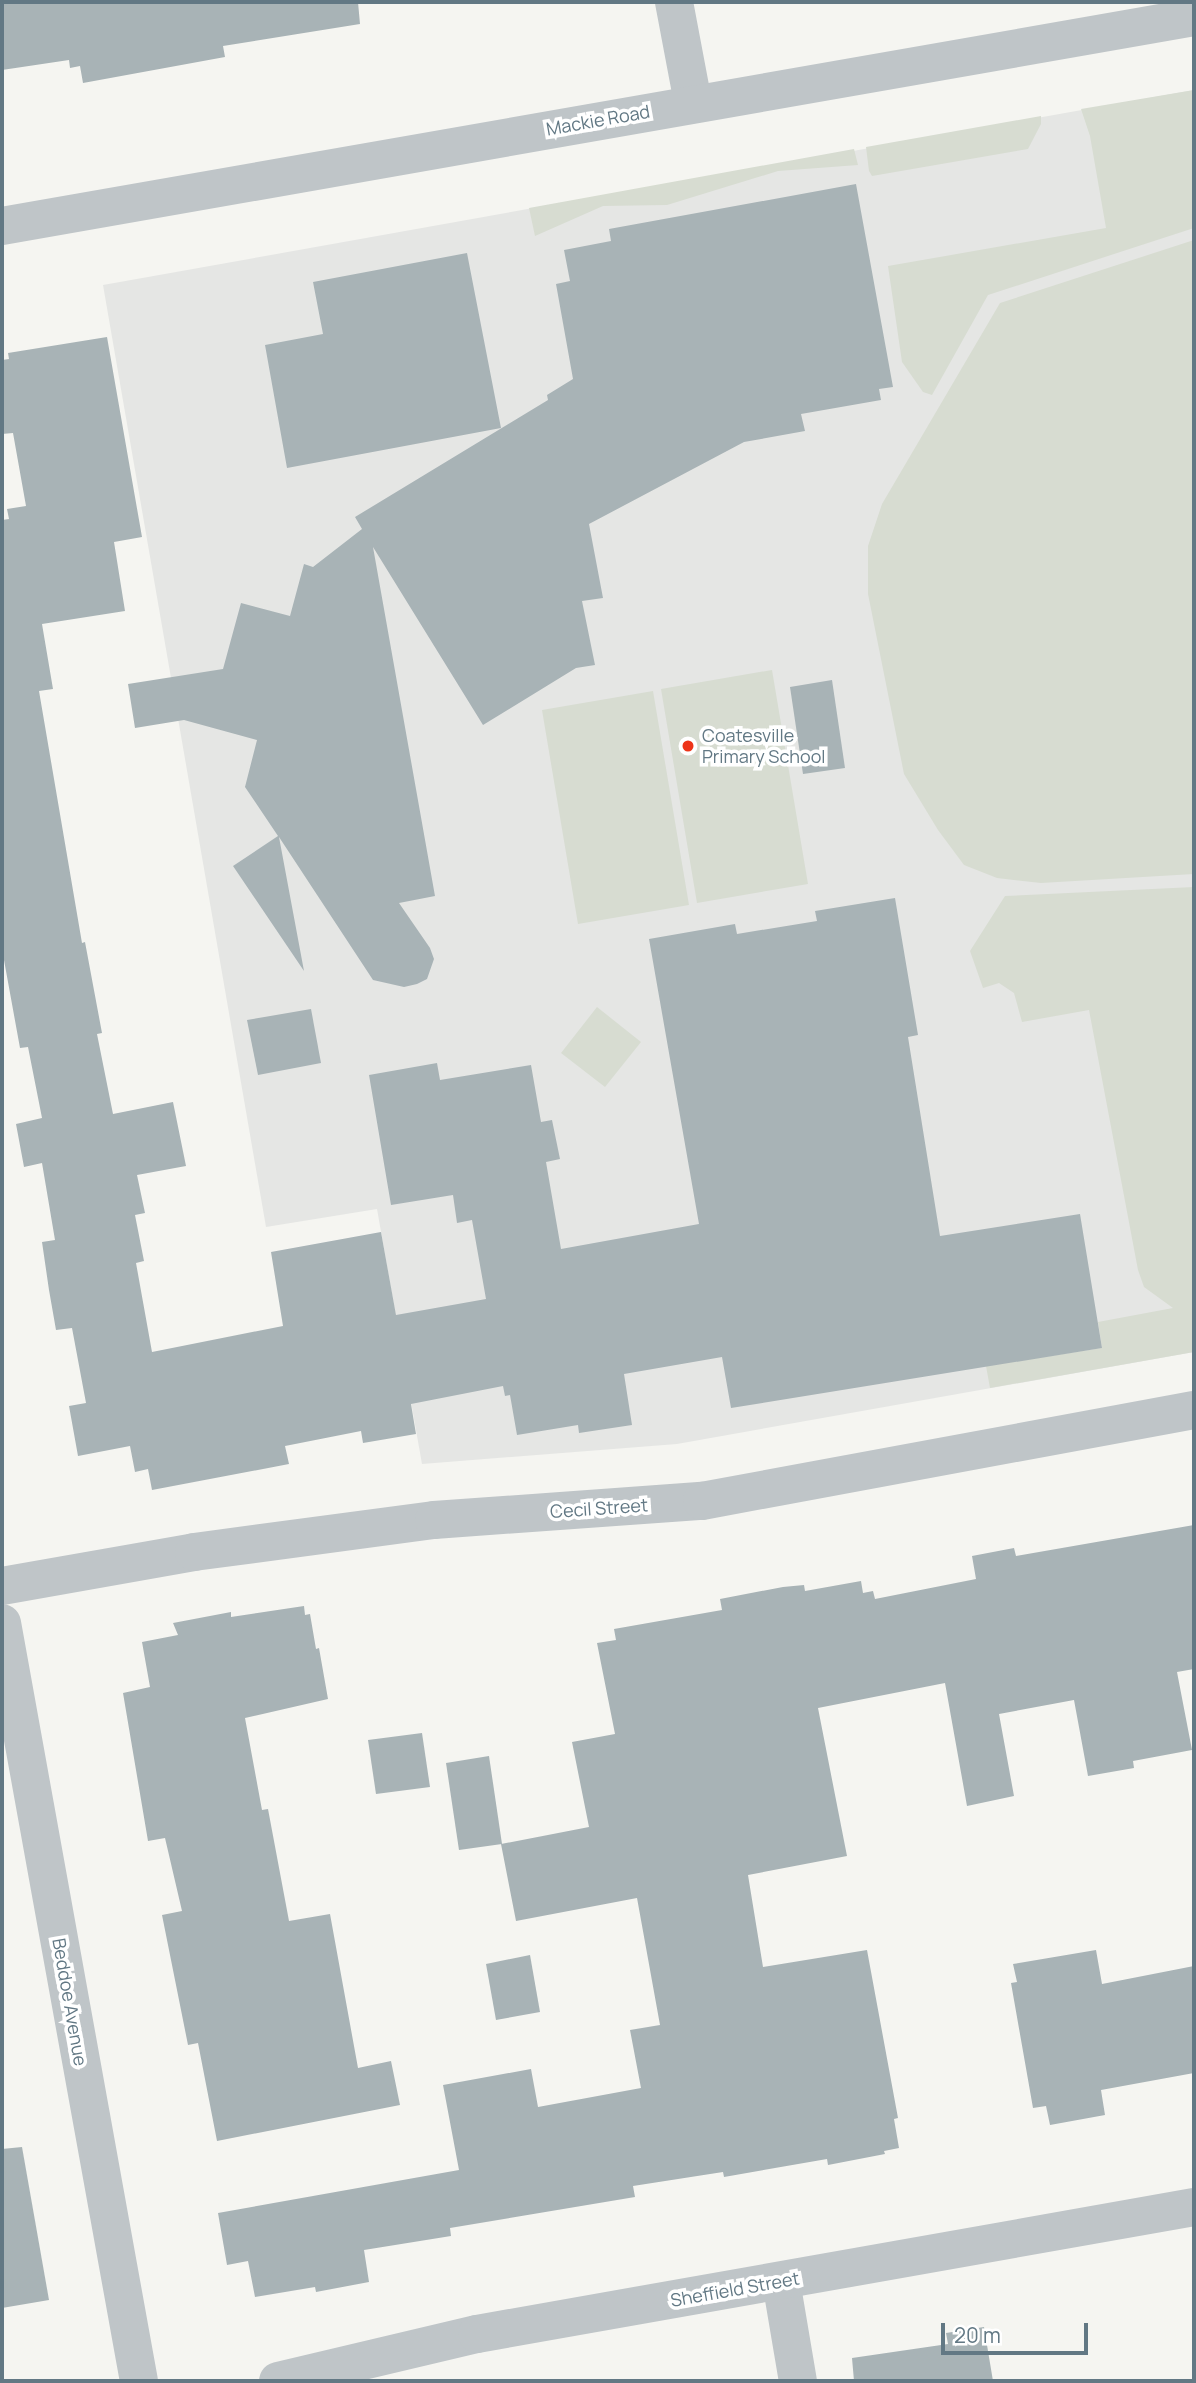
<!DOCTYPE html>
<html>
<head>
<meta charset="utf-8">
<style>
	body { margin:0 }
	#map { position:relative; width:1196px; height:2383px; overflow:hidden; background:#f5f5f1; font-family:Manrope,sans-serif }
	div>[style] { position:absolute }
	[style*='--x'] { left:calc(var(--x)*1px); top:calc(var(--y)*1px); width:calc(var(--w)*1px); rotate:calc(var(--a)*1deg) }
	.built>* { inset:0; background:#e5e6e4 }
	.green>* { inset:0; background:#d7dcd1 }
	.building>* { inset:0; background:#a8b3b6 }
	.minor>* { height:38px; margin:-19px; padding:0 19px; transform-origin:19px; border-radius:19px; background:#bfc5c8 }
	.tertiary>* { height:38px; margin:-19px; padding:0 19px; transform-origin:19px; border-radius:19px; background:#bfc5c8 }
	.dots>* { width:19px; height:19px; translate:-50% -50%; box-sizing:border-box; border:4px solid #fff; border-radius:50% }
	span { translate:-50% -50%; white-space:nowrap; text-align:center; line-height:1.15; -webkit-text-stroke:7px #fff; paint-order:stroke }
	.street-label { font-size:18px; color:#627884 }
	.poi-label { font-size:18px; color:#627884 }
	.left { translate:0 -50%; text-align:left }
	.frame { position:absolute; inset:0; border:4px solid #627884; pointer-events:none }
	.scale { position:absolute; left:941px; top:2323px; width:147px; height:32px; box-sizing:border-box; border:4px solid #627884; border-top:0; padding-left:9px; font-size:21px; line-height:24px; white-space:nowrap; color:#627884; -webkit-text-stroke:5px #fff; paint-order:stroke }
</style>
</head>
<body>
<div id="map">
	<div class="built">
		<div style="clip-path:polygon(1194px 90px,1194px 1352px,677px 1444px,422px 1464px,377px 1209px,266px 1227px,103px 285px)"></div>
	</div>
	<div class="green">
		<div style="clip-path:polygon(1194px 90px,1194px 228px,988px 295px,932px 395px,923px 392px,902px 362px,888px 266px,1106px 228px,1090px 136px,1081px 109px)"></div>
		<div style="clip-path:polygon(1041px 116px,1041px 124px,1028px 149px,872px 176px,869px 171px,866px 147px)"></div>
		<div style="clip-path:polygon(854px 149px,858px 165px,778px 171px,667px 205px,603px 206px,535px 236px,529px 208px)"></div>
		<div style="clip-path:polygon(1194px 240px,1194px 874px,1041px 883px,997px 878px,964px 865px,938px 830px,904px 774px,868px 594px,868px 546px,882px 504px,1000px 303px)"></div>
		<div style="clip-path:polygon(772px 670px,808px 884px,697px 903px,661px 689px)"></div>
		<div style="clip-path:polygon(653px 691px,689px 905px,578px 924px,542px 710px)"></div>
		<div style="clip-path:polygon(1194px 887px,1194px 1352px,990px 1388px,986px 1366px,1102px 1348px,1098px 1322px,1173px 1308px,1144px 1287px,1138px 1270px,1089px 1010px,1022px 1022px,1014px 993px,999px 983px,983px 988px,970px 951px,1005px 896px)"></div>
		<div style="clip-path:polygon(597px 1007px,641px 1042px,605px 1087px,561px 1053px)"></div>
	</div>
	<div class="building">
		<div style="clip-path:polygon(2px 2px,358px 2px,360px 24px,223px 46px,225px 57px,83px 83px,80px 66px,70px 68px,69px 60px,2px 70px)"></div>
		<div style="clip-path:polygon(856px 184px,893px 387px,879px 389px,881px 400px,801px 414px,805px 431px,744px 442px,589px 524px,603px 598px,582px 601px,595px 665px,576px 668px,483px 725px,373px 547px,435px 896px,399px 903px,430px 948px,434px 959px,427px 979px,417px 984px,404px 987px,373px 980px,279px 837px,304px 971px,233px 866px,278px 836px,245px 787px,257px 740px,184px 720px,135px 728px,128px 684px,223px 669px,241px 603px,290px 616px,304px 564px,313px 567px,362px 529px,355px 517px,548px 400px,547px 395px,573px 379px,556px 284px,570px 281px,564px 250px,611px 241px,609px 229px)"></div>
		<div style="clip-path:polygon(467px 253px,501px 428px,287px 468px,265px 345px,323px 334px,313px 282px)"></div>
		<div style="clip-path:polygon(107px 337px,142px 537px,114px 542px,125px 611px,42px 624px,53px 689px,39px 691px,82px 943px,85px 942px,102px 1033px,97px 1034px,113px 1114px,173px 1102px,186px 1166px,137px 1175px,145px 1213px,135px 1215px,144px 1261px,136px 1263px,152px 1352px,283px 1326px,271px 1252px,381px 1232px,396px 1315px,486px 1299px,472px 1220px,457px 1223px,453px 1195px,391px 1205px,369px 1075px,437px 1063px,440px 1080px,531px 1065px,541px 1122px,552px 1120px,560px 1159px,546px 1162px,561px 1249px,699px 1224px,649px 939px,735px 924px,737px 934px,817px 921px,815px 911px,895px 898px,918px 1035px,908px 1037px,940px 1236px,1080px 1214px,1102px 1348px,731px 1408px,722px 1357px,624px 1374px,632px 1425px,579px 1433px,578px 1425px,517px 1435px,510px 1395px,505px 1396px,503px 1386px,411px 1404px,416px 1434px,363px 1443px,361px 1431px,285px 1446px,289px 1464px,152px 1490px,148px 1469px,135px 1472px,130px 1446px,78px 1456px,69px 1406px,86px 1403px,72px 1328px,56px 1330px,49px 1290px,42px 1242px,55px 1240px,42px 1163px,24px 1167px,16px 1124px,42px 1118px,28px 1047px,20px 1048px,2px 949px,2px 520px,9px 519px,7px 509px,26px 506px,13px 433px,2px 434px,2px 360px,9px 359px,8px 353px)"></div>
		<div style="clip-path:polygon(832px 680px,845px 768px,803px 774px,790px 687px)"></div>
		<div style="clip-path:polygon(311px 1009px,321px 1063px,258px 1075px,247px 1020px)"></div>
		<div style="clip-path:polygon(1194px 1525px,1194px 1669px,1177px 1672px,1192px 1750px,1133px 1761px,1134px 1768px,1088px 1776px,1074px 1700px,999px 1714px,1014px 1796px,967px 1806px,945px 1683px,818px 1708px,847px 1856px,748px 1875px,763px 1967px,867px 1950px,898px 2118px,894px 2119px,899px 2148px,884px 2151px,885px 2154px,828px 2165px,827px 2159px,724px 2177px,723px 2172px,633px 2186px,635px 2197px,450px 2228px,451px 2236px,364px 2250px,369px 2282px,316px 2292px,315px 2287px,255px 2297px,248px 2261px,227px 2265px,218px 2213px,459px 2170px,443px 2085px,531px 2069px,538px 2107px,641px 2088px,630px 2030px,660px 2025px,637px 1898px,516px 1921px,501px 1844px,589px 1827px,572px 1742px,615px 1734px,597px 1643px,616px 1640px,614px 1629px,722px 1610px,720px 1599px,783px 1587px,804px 1585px,805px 1591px,861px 1581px,863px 1593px,873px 1591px,875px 1599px,976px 1579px,972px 1556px,1014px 1548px,1016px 1556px)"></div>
		<div style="clip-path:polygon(304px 1606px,305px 1615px,310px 1614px,316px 1649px,319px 1648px,328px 1699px,245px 1718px,262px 1810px,268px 1809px,289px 1921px,330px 1914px,358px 2068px,391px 2061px,400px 2105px,217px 2141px,198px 2043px,188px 2045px,162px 1915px,182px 1911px,165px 1838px,148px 1841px,123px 1693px,150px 1687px,142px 1642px,178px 1635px,173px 1623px,231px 1612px,231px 1617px)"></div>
		<div style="clip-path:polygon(422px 1733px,430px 1787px,376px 1794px,368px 1740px)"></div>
		<div style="clip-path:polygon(489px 1756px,502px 1844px,459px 1850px,446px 1763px)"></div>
		<div style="clip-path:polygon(1096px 1950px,1102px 1984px,1194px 1966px,1194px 2073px,1101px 2090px,1105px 2115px,1050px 2125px,1046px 2106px,1033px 2108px,1011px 1983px,1017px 1982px,1013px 1964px)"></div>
		<div style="clip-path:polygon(530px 1955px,540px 2012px,496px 2020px,486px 1964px)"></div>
		<div style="clip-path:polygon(22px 2147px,49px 2300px,2px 2308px,2px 2149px)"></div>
		<div style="clip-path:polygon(984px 2327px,993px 2381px,854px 2381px,852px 2358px,948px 2344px,946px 2333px)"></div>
	</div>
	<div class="minor">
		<div style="--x:674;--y:2;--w:103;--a:79.3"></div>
		<div style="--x:2;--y:1586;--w:195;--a:-10"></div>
		<div style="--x:194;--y:1552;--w:242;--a:-7.6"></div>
		<div style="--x:434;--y:1520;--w:269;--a:-4.1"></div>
		<div style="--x:702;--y:1501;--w:500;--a:-10.48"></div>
		<div style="--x:2;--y:1623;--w:770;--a:79.76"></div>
		<div style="--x:781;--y:2281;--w:101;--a:80.4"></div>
		<div style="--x:278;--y:2381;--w:204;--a:-13.3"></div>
		<div style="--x:477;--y:2334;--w:728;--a:-10.04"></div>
	</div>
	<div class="tertiary">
		<div style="--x:2;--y:226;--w:1210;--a:-9.94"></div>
	</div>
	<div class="dots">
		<div style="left:688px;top:746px;background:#ed3318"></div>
	</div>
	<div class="street-label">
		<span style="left:598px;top:120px;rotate:-10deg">Mackie Road</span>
		<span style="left:599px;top:1508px;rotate:-4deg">Cecil Street</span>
		<span style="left:70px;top:2002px;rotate:80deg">Beddoe Avenue</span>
		<span style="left:735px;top:2289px;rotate:-10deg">Sheffield Street</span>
	</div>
	<div class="poi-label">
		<span class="left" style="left:702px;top:746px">Coatesville<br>Primary School</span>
	</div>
	<div class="frame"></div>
	<div class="scale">20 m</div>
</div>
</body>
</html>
